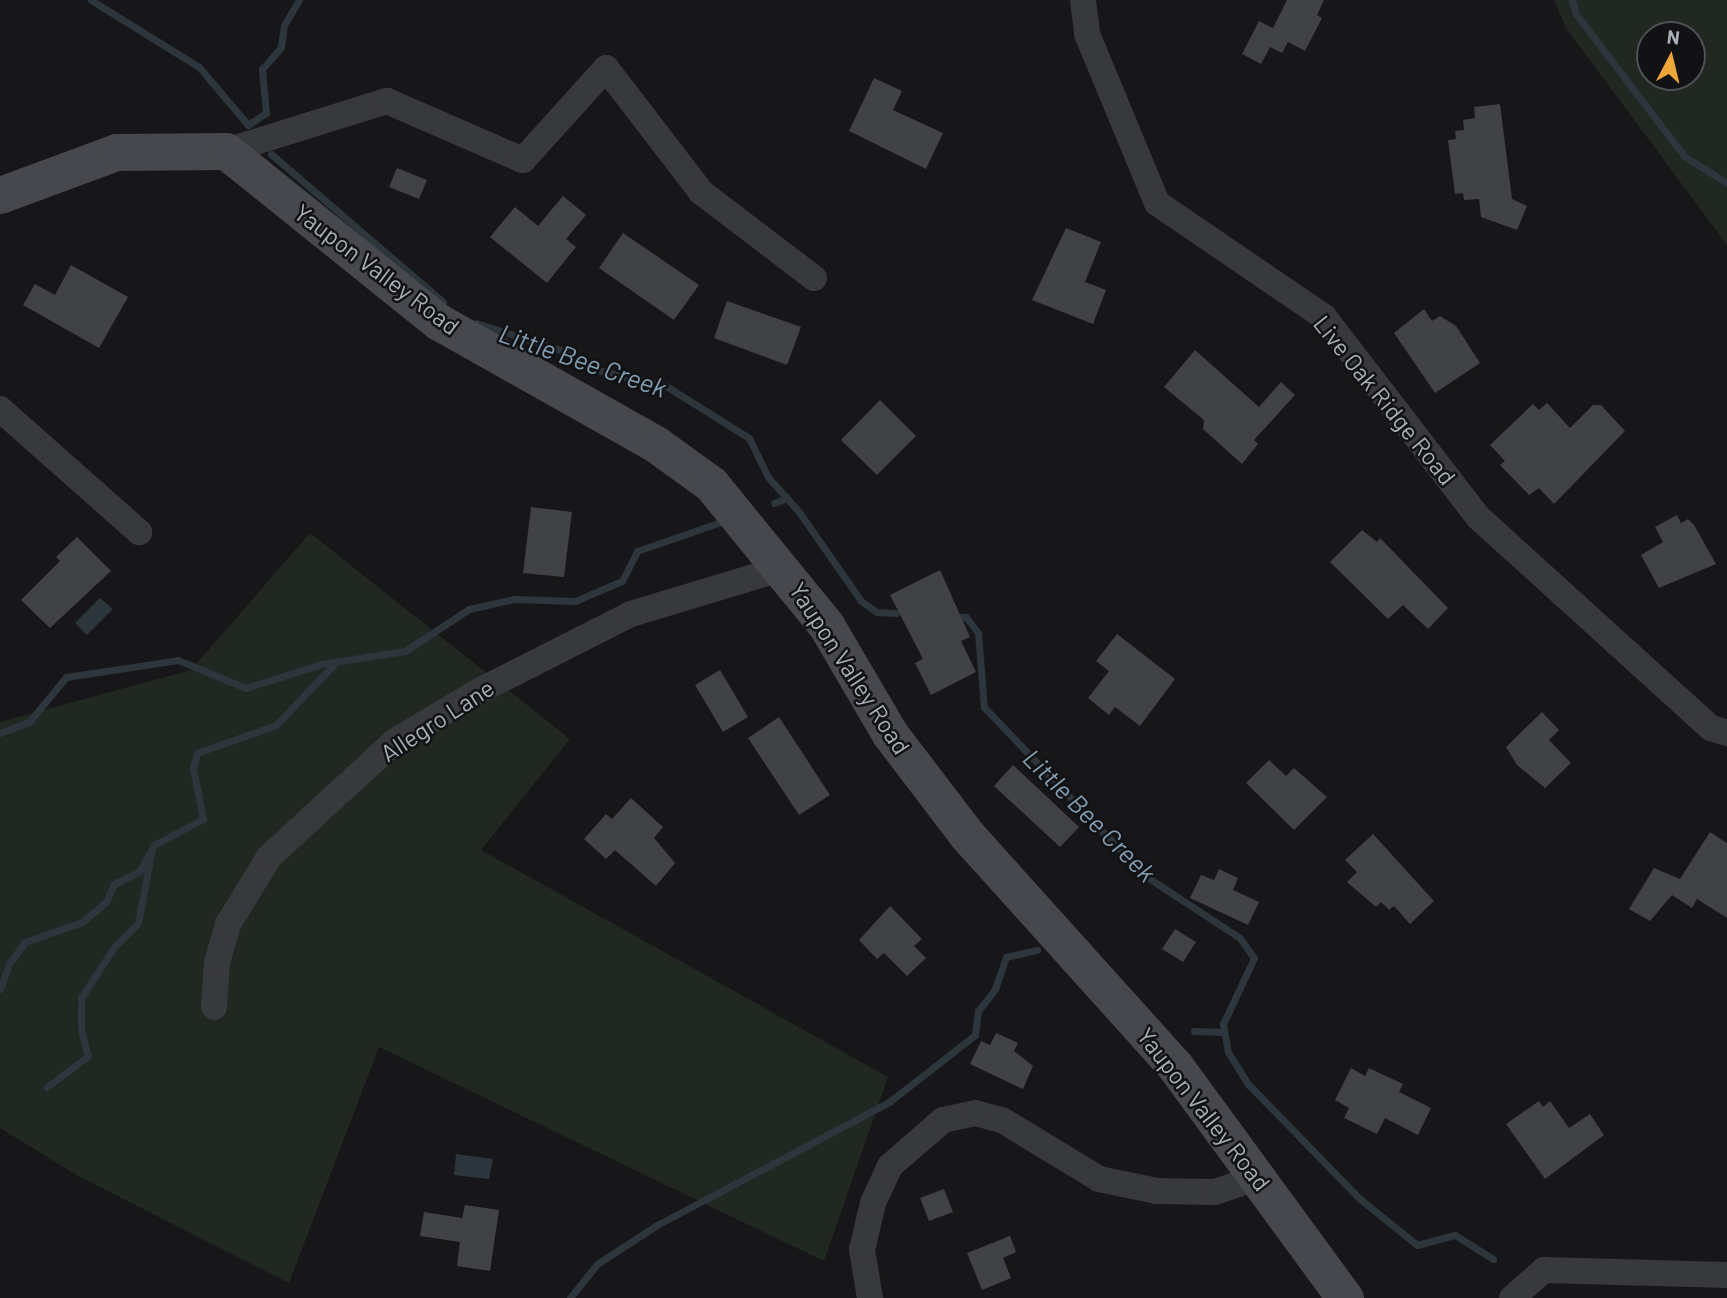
<!DOCTYPE html>
<html>
<head>
<meta charset="utf-8">
<style>
	body { margin:0 }
	#map { position:relative; width:1727px; height:1298px; overflow:hidden; background:#171719; font-family:Barlow,sans-serif }
	div>[style] { position:absolute }
	[style*='--x'] { left:calc(var(--x)*1px); top:calc(var(--y)*1px); width:calc(var(--w)*1px); rotate:calc(var(--a)*1deg) }
	.green>* { inset:0; background:#212821 }
	.water>* { inset:0; background:#2d363c }
	.stream>* { height:7px; margin:-3.5px; padding:0 3.5px; transform-origin:3.5px; border-radius:3.5px; background:#2d363c }
	.building>* { inset:0; background:#414245 }
	.street>* { height:26px; margin:-13px; padding:0 13px; transform-origin:13px; border-radius:13px; background:#38393d }
	.secondary>* { height:37px; margin:-18.5px; padding:0 18.5px; transform-origin:18.5px; border-radius:18.5px; background:#46484d }
	span { translate:-50% -50%; white-space:nowrap; text-align:center; line-height:1.15; -webkit-text-stroke:5px #121214; paint-order:stroke }
	.street-label { font-size:24px; color:#a9afb8 }
	.water-label { font-size:26px; color:#819eb2; font-style:italic }
	.north { position:absolute; left:1636px; top:21px; width:70px; height:70px; box-sizing:border-box; background:#121214; border:2px solid #4e5156; border-radius:50%; rotate:7deg; font-size:19px; font-weight:700; line-height:28px; text-align:center; color:#a9afb8 }
	.north::after { content:''; display:block; margin:auto; width:24px; height:32px; background:#eda63a; clip-path:polygon(50% 0,100% 100%,50% 72%,0 100%) }
</style>
</head>
<body>
<div id="map">
	<div class="green">
		<div style="clip-path:polygon(evenodd,1554px 0,1727px 0,1727px 245px,1566px 28px,1554px 0,1692px 35px,1692px 77px,1650px 77px,1650px 35px,1692px 35px)"></div>
		<div style="clip-path:polygon(310px 533px,570px 739px,481px 850px,888px 1077px,824px 1261px,379px 1047px,289px 1283px,80px 1177px,0 1128px,0 722px,191px 670px)"></div>
	</div>
	<div class="water">
		<div style="clip-path:polygon(100px 598px,113px 609px,87px 635px,75px 623px)"></div>
		<div style="clip-path:polygon(456px 1154px,493px 1159px,489px 1179px,454px 1175px)"></div>
	</div>
	<div class="stream">
		<div style="--x:91;--y:0;--w:127;--a:31.8"></div>
		<div style="--x:199;--y:67;--w:76;--a:49.8"></div>
		<div style="--x:248;--y:125;--w:22;--a:-34"></div>
		<div style="--x:266;--y:113;--w:44;--a:-95.2"></div>
		<div style="--x:262;--y:69;--w:29;--a:-49"></div>
		<div style="--x:281;--y:47;--w:22;--a:-82"></div>
		<div style="--x:284;--y:25;--w:29;--a:-59"></div>
		<div style="--x:1572;--y:0;--w:15;--a:74"></div>
		<div style="--x:1576;--y:14;--w:178;--a:52.7"></div>
		<div style="--x:1684;--y:156;--w:51;--a:32.1"></div>
		<div style="--x:271;--y:154;--w:227;--a:40.7"></div>
		<div style="--x:476;--y:323;--w:96;--a:17.7"></div>
		<div style="--x:567;--y:352;--w:31;--a:33"></div>
		<div style="--x:593;--y:369;--w:75;--a:13.1"></div>
		<div style="--x:666;--y:386;--w:98;--a:32.1"></div>
		<div style="--x:749;--y:438;--w:43;--a:64"></div>
		<div style="--x:768;--y:477;--w:47;--a:48.5"></div>
		<div style="--x:799;--y:512;--w:108;--a:55.1"></div>
		<div style="--x:861;--y:601;--w:19;--a:35"></div>
		<div style="--x:877;--y:612;--w:19;--a:3"></div>
		<div style="--x:774;--y:503;--w:14;--a:-21"></div>
		<div style="--x:954;--y:617;--w:12;--a:0"></div>
		<div style="--x:966;--y:617;--w:20;--a:53"></div>
		<div style="--x:978;--y:633;--w:74;--a:85.4"></div>
		<div style="--x:984;--y:707;--w:232;--a:46.4"></div>
		<div style="--x:1144;--y:875;--w:115;--a:33.3"></div>
		<div style="--x:1240;--y:938;--w:24;--a:55"></div>
		<div style="--x:1254;--y:958;--w:73;--a:115.2"></div>
		<div style="--x:1223;--y:1024;--w:28;--a:80"></div>
		<div style="--x:1228;--y:1052;--w:39;--a:58"></div>
		<div style="--x:1249;--y:1085;--w:159;--a:45.8"></div>
		<div style="--x:1360;--y:1199;--w:73;--a:38.9"></div>
		<div style="--x:1417;--y:1245;--w:39;--a:-15"></div>
		<div style="--x:1455;--y:1235;--w:45;--a:32.3"></div>
		<div style="--x:0;--y:733;--w:31;--a:-21"></div>
		<div style="--x:29;--y:722;--w:58;--a:-50.6"></div>
		<div style="--x:66;--y:677;--w:113;--a:-8.6"></div>
		<div style="--x:178;--y:660;--w:74;--a:22.4"></div>
		<div style="--x:246;--y:688;--w:80;--a:-17.5"></div>
		<div style="--x:322;--y:664;--w:84;--a:-8.9"></div>
		<div style="--x:405;--y:651;--w:77;--a:-33.3"></div>
		<div style="--x:469;--y:609;--w:46;--a:-12.5"></div>
		<div style="--x:514;--y:599;--w:61;--a:1.9"></div>
		<div style="--x:575;--y:601;--w:51;--a:-23.1"></div>
		<div style="--x:622;--y:581;--w:34;--a:-63"></div>
		<div style="--x:637;--y:551;--w:89;--a:-19"></div>
		<div style="--x:0;--y:989;--w:29;--a:-70"></div>
		<div style="--x:10;--y:962;--w:25;--a:-53"></div>
		<div style="--x:25;--y:942;--w:60;--a:-19.3"></div>
		<div style="--x:82;--y:922;--w:31;--a:-40"></div>
		<div style="--x:106;--y:902;--w:20;--a:-66"></div>
		<div style="--x:114;--y:884;--w:28;--a:-26"></div>
		<div style="--x:139;--y:872;--w:31;--a:-61"></div>
		<div style="--x:154;--y:845;--w:55;--a:-28"></div>
		<div style="--x:203;--y:819;--w:52;--a:-101.1"></div>
		<div style="--x:193;--y:768;--w:16;--a:-75"></div>
		<div style="--x:197;--y:753;--w:84;--a:-19.5"></div>
		<div style="--x:276;--y:725;--w:87;--a:-46.4"></div>
		<div style="--x:1194;--y:1031;--w:30;--a:2"></div>
		<div style="--x:47;--y:1087;--w:51;--a:-37.1"></div>
		<div style="--x:88;--y:1056;--w:27;--a:-105"></div>
		<div style="--x:81;--y:1030;--w:32;--a:-90"></div>
		<div style="--x:81;--y:998;--w:61;--a:-57.1"></div>
		<div style="--x:114;--y:947;--w:34;--a:-45"></div>
		<div style="--x:138;--y:923;--w:70;--a:-79.3"></div>
		<div style="--x:570;--y:1298;--w:43;--a:-51.5"></div>
		<div style="--x:597;--y:1264;--w:72;--a:-33"></div>
		<div style="--x:657;--y:1225;--w:263;--a:-27.9"></div>
		<div style="--x:889;--y:1102;--w:109;--a:-37.9"></div>
		<div style="--x:975;--y:1035;--w:24;--a:-83"></div>
		<div style="--x:978;--y:1011;--w:28;--a:-52"></div>
		<div style="--x:995;--y:989;--w:34;--a:-71"></div>
		<div style="--x:1006;--y:957;--w:32;--a:-13"></div>
	</div>
	<div class="building">
		<div style="clip-path:polygon(1287px 0,1324px 0,1317px 15px,1322px 18px,1305px 51px,1288px 42px,1282px 53px,1270px 47px,1261px 64px,1242px 54px,1259px 21px,1273px 28px)"></div>
		<div style="clip-path:polygon(874px 78px,902px 91px,893px 110px,943px 133px,926px 169px,849px 131px)"></div>
		<div style="clip-path:polygon(1500px 104px,1512px 199px,1527px 206px,1517px 230px,1481px 217px,1479px 199px,1464px 200px,1463px 193px,1455px 194px,1448px 140px,1456px 139px,1455px 131px,1464px 130px,1463px 120px,1475px 118px,1474px 107px)"></div>
		<div style="clip-path:polygon(397px 168px,427px 180px,419px 199px,389px 187px)"></div>
		<div style="clip-path:polygon(563px 196px,586px 215px,566px 239px,576px 247px,547px 283px,490px 237px,515px 207px,538px 226px)"></div>
		<div style="clip-path:polygon(1066px 228px,1101px 242px,1085px 282px,1106px 290px,1093px 324px,1032px 300px)"></div>
		<div style="clip-path:polygon(623px 233px,699px 285px,674px 320px,599px 268px)"></div>
		<div style="clip-path:polygon(71px 265px,128px 297px,99px 348px,23px 305px,35px 284px,55px 295px)"></div>
		<div style="clip-path:polygon(727px 301px,801px 327px,787px 365px,714px 338px)"></div>
		<div style="clip-path:polygon(1424px 309px,1432px 321px,1440px 316px,1456px 326px,1480px 363px,1435px 393px,1394px 333px)"></div>
		<div style="clip-path:polygon(1195px 350px,1259px 407px,1281px 382px,1295px 395px,1254px 440px,1258px 444px,1242px 464px,1203px 429px,1204px 420px,1164px 387px)"></div>
		<div style="clip-path:polygon(880px 400px,916px 436px,877px 475px,841px 440px)"></div>
		<div style="clip-path:polygon(1547px 403px,1570px 428px,1593px 405px,1601px 405px,1625px 431px,1554px 504px,1539px 488px,1529px 495px,1500px 465px,1505px 461px,1490px 445px,1533px 404px,1539px 410px)"></div>
		<div style="clip-path:polygon(531px 507px,572px 512px,564px 577px,523px 573px)"></div>
		<div style="clip-path:polygon(1677px 515px,1681px 523px,1688px 519px,1694px 525px,1716px 564px,1659px 588px,1641px 555px,1663px 542px,1655px 527px)"></div>
		<div style="clip-path:polygon(1362px 530px,1377px 542px,1380px 538px,1448px 608px,1428px 629px,1403px 605px,1388px 619px,1330px 562px)"></div>
		<div style="clip-path:polygon(77px 537px,111px 571px,50px 628px,21px 600px,60px 561px,56px 557px)"></div>
		<div style="clip-path:polygon(940px 570px,970px 637px,961px 641px,976px 672px,931px 695px,915px 663px,923px 659px,890px 595px)"></div>
		<div style="clip-path:polygon(1117px 634px,1175px 679px,1140px 726px,1115px 707px,1109px 715px,1088px 698px,1109px 671px,1096px 661px)"></div>
		<div style="clip-path:polygon(720px 670px,748px 717px,723px 732px,695px 685px)"></div>
		<div style="clip-path:polygon(1542px 712px,1559px 730px,1549px 740px,1571px 763px,1545px 788px,1517px 765px,1506px 747px)"></div>
		<div style="clip-path:polygon(779px 717px,830px 795px,799px 815px,748px 738px)"></div>
		<div style="clip-path:polygon(1269px 760px,1286px 776px,1294px 768px,1327px 797px,1294px 830px,1246px 783px)"></div>
		<div style="clip-path:polygon(1013px 765px,1079px 827px,1060px 847px,994px 786px)"></div>
		<div style="clip-path:polygon(631px 798px,663px 827px,654px 838px,675px 863px,656px 886px,615px 850px,606px 859px,584px 839px,606px 814px,612px 819px)"></div>
		<div style="clip-path:polygon(1710px 832px,1727px 843px,1727px 918px,1697px 899px,1692px 908px,1672px 895px,1650px 921px,1629px 909px,1654px 868px,1680px 879px)"></div>
		<div style="clip-path:polygon(1373px 834px,1434px 901px,1410px 924px,1394px 906px,1389px 910px,1381px 902px,1376px 907px,1347px 882px,1357px 872px,1345px 860px)"></div>
		<div style="clip-path:polygon(1219px 869px,1238px 878px,1233px 890px,1259px 902px,1248px 925px,1190px 898px,1201px 875px,1214px 880px)"></div>
		<div style="clip-path:polygon(890px 906px,922px 939px,914px 946px,926px 958px,907px 976px,884px 953px,877px 959px,859px 940px)"></div>
		<div style="clip-path:polygon(1175px 929px,1196px 942px,1183px 962px,1162px 949px)"></div>
		<div style="clip-path:polygon(996px 1033px,1018px 1043px,1014px 1051px,1033px 1066px,1023px 1089px,970px 1064px,981px 1041px,990px 1045px)"></div>
		<div style="clip-path:polygon(1351px 1068px,1365px 1076px,1369px 1068px,1403px 1084px,1399px 1092px,1431px 1108px,1418px 1135px,1385px 1118px,1377px 1134px,1344px 1118px,1349px 1108px,1335px 1100px)"></div>
		<div style="clip-path:polygon(1539px 1101px,1543px 1107px,1550px 1101px,1569px 1128px,1590px 1114px,1604px 1135px,1545px 1179px,1506px 1124px)"></div>
		<div style="clip-path:polygon(944px 1189px,953px 1212px,929px 1221px,920px 1198px)"></div>
		<div style="clip-path:polygon(465px 1205px,499px 1210px,490px 1271px,457px 1266px,460px 1242px,420px 1236px,424px 1212px,462px 1218px)"></div>
		<div style="clip-path:polygon(1010px 1236px,1016px 1252px,1003px 1258px,1011px 1278px,982px 1290px,967px 1253px)"></div>
	</div>
	<div class="street">
		<div style="--x:1083;--y:0;--w:34;--a:83"></div>
		<div style="--x:1087;--y:34;--w:183;--a:67.5"></div>
		<div style="--x:1157;--y:203;--w:202;--a:34.3"></div>
		<div style="--x:1324;--y:317;--w:252;--a:52.4"></div>
		<div style="--x:1478;--y:517;--w:314;--a:42.2"></div>
		<div style="--x:1711;--y:728;--w:17;--a:17"></div>
		<div style="--x:226;--y:151;--w:169;--a:-17.3"></div>
		<div style="--x:387;--y:101;--w:148;--a:23.5"></div>
		<div style="--x:523;--y:160;--w:124;--a:-47.9"></div>
		<div style="--x:606;--y:68;--w:156;--a:52.5"></div>
		<div style="--x:701;--y:192;--w:142;--a:37.3"></div>
		<div style="--x:0;--y:409;--w:186;--a:41.5"></div>
		<div style="--x:214;--y:1007;--w:44;--a:-86.1"></div>
		<div style="--x:217;--y:963;--w:41;--a:-74.2"></div>
		<div style="--x:228;--y:924;--w:79;--a:-58.5"></div>
		<div style="--x:269;--y:857;--w:171;--a:-42.6"></div>
		<div style="--x:395;--y:741;--w:100;--a:-30.7"></div>
		<div style="--x:481;--y:690;--w:168;--a:-26.9"></div>
		<div style="--x:631;--y:614;--w:159;--a:-16.8"></div>
		<div style="--x:870;--y:1298;--w:49;--a:-99.5"></div>
		<div style="--x:862;--y:1250;--w:48;--a:-76.8"></div>
		<div style="--x:873;--y:1203;--w:41;--a:-65.3"></div>
		<div style="--x:890;--y:1166;--w:70;--a:-41"></div>
		<div style="--x:943;--y:1120;--w:33;--a:-12"></div>
		<div style="--x:975;--y:1113;--w:28;--a:15"></div>
		<div style="--x:1002;--y:1120;--w:114;--a:31.3"></div>
		<div style="--x:1099;--y:1179;--w:59;--a:11.7"></div>
		<div style="--x:1157;--y:1191;--w:58;--a:1"></div>
		<div style="--x:1215;--y:1192;--w:46;--a:-18.8"></div>
		<div style="--x:1512;--y:1298;--w:43;--a:-41.2"></div>
		<div style="--x:1544;--y:1270;--w:183;--a:1.6"></div>
	</div>
	<div class="secondary">
		<div style="--x:0;--y:195;--w:124;--a:-20.3"></div>
		<div style="--x:116;--y:152;--w:110;--a:-0.5"></div>
		<div style="--x:226;--y:151;--w:273;--a:38.8"></div>
		<div style="--x:439;--y:322;--w:250;--a:29.4"></div>
		<div style="--x:657;--y:445;--w:67;--a:35.8"></div>
		<div style="--x:711;--y:484;--w:182;--a:50.8"></div>
		<div style="--x:826;--y:625;--w:126;--a:59.6"></div>
		<div style="--x:890;--y:734;--w:127;--a:52.7"></div>
		<div style="--x:967;--y:835;--w:311;--a:48"></div>
		<div style="--x:1175;--y:1066;--w:288;--a:53.8"></div>
	</div>
	<div class="street-label">
		<span style="left:377px;top:269px;rotate:37deg">Yaupon Valley Road</span>
		<span style="left:1385px;top:400px;rotate:51deg">Live Oak Ridge Road</span>
		<span style="left:850px;top:668px;rotate:57deg">Yaupon Valley Road</span>
		<span style="left:437px;top:720px;rotate:-33deg">Allegro Lane</span>
		<span style="left:1204px;top:1109px;rotate:52deg">Yaupon Valley Road</span>
	</div>
	<div class="water-label">
		<span style="left:583px;top:360px;rotate:19deg">Little Bee Creek</span>
		<span style="left:1090px;top:815px;rotate:45deg">Little Bee Creek</span>
	</div>
	<div class="north">N</div>
</div>
</body>
</html>
